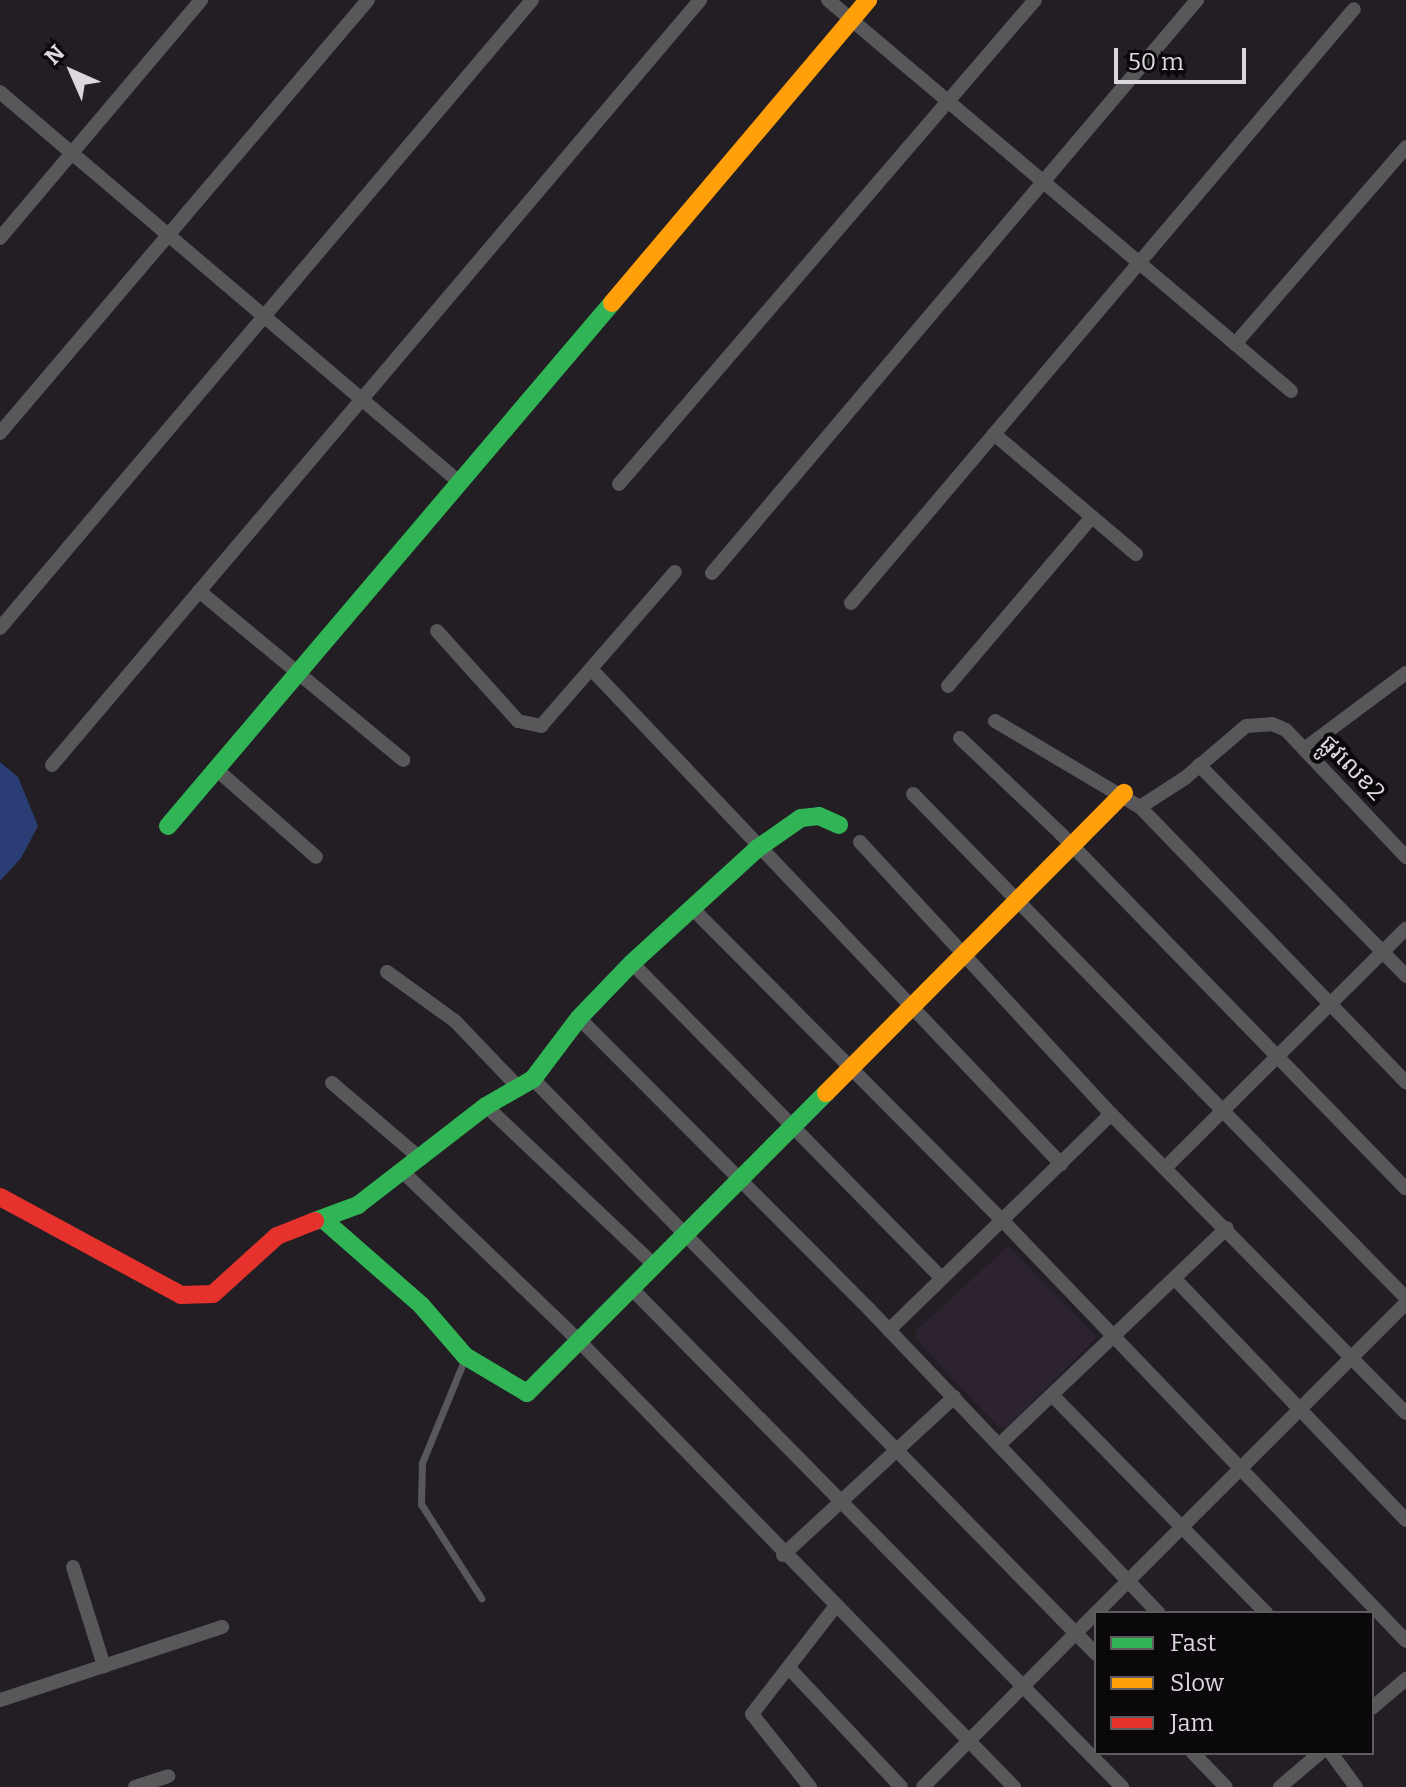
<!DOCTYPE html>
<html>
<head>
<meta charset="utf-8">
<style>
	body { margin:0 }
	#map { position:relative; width:1406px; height:1787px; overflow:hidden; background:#221e23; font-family:Bitter,"Noto Sans Khmer",serif }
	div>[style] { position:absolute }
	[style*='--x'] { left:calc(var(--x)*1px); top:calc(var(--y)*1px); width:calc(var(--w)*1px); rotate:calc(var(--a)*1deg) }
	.built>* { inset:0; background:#2d2230 }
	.water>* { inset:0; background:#2b3d75 }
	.lane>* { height:7px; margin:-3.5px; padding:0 3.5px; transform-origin:3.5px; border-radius:3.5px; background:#58575a }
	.street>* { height:14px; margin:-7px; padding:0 7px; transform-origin:7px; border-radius:7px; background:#58575a }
	.fast>* { height:18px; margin:-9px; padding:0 9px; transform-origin:9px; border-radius:9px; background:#30b455 }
	.slow>* { height:18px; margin:-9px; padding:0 9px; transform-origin:9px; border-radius:9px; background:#ff9f0a }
	.jam>* { height:18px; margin:-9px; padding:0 9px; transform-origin:9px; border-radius:9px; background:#e5322d }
	span { translate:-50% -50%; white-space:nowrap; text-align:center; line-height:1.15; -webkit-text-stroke:8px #0b080b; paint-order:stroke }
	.street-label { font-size:24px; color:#dcd7dd }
	.legend { position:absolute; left:1094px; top:1611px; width:280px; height:144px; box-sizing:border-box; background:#0b080b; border:2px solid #5f5b5f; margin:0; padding:10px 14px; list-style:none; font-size:24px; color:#dcd7dd }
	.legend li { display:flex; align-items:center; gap:16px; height:40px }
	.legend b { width:40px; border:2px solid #5f5b5f }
	.north { position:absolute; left:32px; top:32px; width:80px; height:80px; -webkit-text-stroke:6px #0b080b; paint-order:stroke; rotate:315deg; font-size:22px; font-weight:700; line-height:32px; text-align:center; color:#dcd7dd }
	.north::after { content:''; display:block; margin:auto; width:28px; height:36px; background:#dcd7dd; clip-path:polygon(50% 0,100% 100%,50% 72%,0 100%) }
	.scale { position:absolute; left:1114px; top:48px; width:132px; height:36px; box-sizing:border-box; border:4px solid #dcd7dd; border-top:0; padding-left:10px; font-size:24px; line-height:28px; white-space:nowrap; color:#dcd7dd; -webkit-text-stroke:6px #0b080b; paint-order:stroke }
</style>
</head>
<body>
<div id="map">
	<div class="built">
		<div style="clip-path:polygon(1008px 1246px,1097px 1337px,1007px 1427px,999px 1428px,916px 1339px,916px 1331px)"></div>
	</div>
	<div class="water">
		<div style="clip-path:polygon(0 762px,18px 777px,38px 826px,21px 858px,0 881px)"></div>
	</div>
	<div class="lane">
		<div style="--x:465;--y:1358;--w:113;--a:112.3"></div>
		<div style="--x:422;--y:1463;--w:41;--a:91.4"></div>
		<div style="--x:421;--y:1504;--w:112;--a:57.4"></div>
	</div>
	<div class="street">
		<div style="--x:828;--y:0;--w:606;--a:40.18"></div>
		<div style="--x:0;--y:92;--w:602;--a:40.35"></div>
		<div style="--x:0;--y:238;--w:312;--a:-49.8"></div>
		<div style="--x:1235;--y:344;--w:261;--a:-49"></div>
		<div style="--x:0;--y:433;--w:568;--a:-49.64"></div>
		<div style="--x:994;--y:434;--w:186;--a:40.2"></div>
		<div style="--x:619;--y:484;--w:638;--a:-49.32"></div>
		<div style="--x:712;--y:573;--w:751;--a:-49.75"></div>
		<div style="--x:199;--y:591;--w:265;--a:39.6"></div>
		<div style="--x:851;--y:603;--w:778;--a:-49.74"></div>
		<div style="--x:0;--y:628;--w:823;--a:-49.73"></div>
		<div style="--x:437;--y:631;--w:121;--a:48"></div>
		<div style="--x:518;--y:721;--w:24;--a:12"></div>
		<div style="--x:541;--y:726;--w:204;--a:-49"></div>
		<div style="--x:593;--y:671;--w:680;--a:46.49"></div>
		<div style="--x:948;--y:686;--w:222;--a:-49.6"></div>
		<div style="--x:995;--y:721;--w:169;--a:30.7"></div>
		<div style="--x:1140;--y:807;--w:383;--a:46"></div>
		<div style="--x:960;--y:738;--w:138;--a:43.5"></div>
		<div style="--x:1060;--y:833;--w:496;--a:45.8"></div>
		<div style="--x:1304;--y:749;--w:127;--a:-36.7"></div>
		<div style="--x:52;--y:765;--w:1003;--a:-49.73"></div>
		<div style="--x:1199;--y:765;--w:296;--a:45.5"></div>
		<div style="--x:216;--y:769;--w:133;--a:41.3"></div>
		<div style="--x:913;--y:794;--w:705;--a:45.63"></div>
		<div style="--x:1140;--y:807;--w:54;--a:-32.8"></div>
		<div style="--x:1185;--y:778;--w:80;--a:-40.4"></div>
		<div style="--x:1246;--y:726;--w:26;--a:-4"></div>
		<div style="--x:1272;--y:724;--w:15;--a:23"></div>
		<div style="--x:1286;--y:730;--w:175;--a:46.6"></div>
		<div style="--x:860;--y:842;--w:370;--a:47.3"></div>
		<div style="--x:1111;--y:1114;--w:420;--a:45.4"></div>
		<div style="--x:692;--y:908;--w:441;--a:45.2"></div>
		<div style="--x:1003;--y:1221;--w:582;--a:46.18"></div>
		<div style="--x:632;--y:963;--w:442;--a:45.5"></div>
		<div style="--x:387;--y:972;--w:84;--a:35.8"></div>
		<div style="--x:455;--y:1021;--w:91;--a:46.3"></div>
		<div style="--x:579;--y:1018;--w:411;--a:45.1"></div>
		<div style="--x:869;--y:1309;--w:420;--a:46.4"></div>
		<div style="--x:533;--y:1079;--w:805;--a:45.6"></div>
		<div style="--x:332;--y:1083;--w:117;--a:40.5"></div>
		<div style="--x:486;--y:1106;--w:230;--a:43.4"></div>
		<div style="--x:1167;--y:1166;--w:337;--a:-44.8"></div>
		<div style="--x:404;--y:1173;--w:244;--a:43.8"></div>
		<div style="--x:580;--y:1342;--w:622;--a:45.72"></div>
		<div style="--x:1175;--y:1279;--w:334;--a:46.2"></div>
		<div style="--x:632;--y:1289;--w:699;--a:45.46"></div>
		<div style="--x:889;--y:1330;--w:310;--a:-44.2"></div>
		<div style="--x:1054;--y:1397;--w:303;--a:45.5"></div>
		<div style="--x:1000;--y:1444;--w:313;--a:-43.6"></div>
		<div style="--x:783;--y:1555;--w:233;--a:-42.7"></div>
		<div style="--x:73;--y:1567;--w:104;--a:72.6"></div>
		<div style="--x:1096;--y:1613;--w:438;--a:-45"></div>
		<div style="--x:789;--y:1668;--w:163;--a:46.7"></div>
		<div style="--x:0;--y:1700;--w:234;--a:-18.2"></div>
		<div style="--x:1372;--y:1708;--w:45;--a:-40.5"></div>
		<div style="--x:1193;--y:1753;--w:47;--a:45.9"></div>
		<div style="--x:1331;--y:1753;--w:42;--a:53.7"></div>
		<div style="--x:135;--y:1787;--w:35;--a:-18"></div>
		<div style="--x:810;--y:1787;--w:93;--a:-128.5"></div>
		<div style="--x:752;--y:1714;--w:135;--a:-52.2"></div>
		<div style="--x:923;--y:1787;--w:245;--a:-45.2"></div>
		<div style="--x:1280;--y:1787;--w:52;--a:-40.4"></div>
	</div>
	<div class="fast">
		<div style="--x:168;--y:826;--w:686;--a:-49.67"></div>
		<div style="--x:315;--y:1221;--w:46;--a:-20.4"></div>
		<div style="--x:358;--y:1205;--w:162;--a:-37.7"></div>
		<div style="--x:486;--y:1106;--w:54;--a:-29.9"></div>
		<div style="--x:533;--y:1079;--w:76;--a:-53"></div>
		<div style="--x:579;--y:1018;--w:76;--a:-46.1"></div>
		<div style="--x:632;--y:963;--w:171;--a:-42.4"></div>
		<div style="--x:758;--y:848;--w:52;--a:-34.9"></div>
		<div style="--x:801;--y:818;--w:18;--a:-6"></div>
		<div style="--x:819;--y:816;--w:22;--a:24"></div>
		<div style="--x:325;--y:1221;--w:128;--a:41.2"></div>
		<div style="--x:421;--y:1305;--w:67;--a:49.2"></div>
		<div style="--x:465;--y:1356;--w:72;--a:30.8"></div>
		<div style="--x:527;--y:1393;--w:424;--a:-45.1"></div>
	</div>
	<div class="slow">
		<div style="--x:612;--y:303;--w:397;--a:-49.8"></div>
		<div style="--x:826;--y:1093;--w:423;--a:-45.2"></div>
	</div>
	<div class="jam">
		<div style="--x:0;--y:1197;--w:206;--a:28.4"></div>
		<div style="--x:181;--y:1295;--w:32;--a:-2"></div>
		<div style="--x:213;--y:1294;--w:86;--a:-42.2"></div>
		<div style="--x:277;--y:1236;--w:41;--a:-21.5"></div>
	</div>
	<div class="street-label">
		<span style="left:1352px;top:768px;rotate:46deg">ផ្លូវលេខ2</span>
	</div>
	<ul class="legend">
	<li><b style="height:10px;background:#30b455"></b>Fast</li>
	<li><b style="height:10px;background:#ff9f0a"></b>Slow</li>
	<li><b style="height:10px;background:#e5322d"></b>Jam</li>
	</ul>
	<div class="north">N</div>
	<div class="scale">50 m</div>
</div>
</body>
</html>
